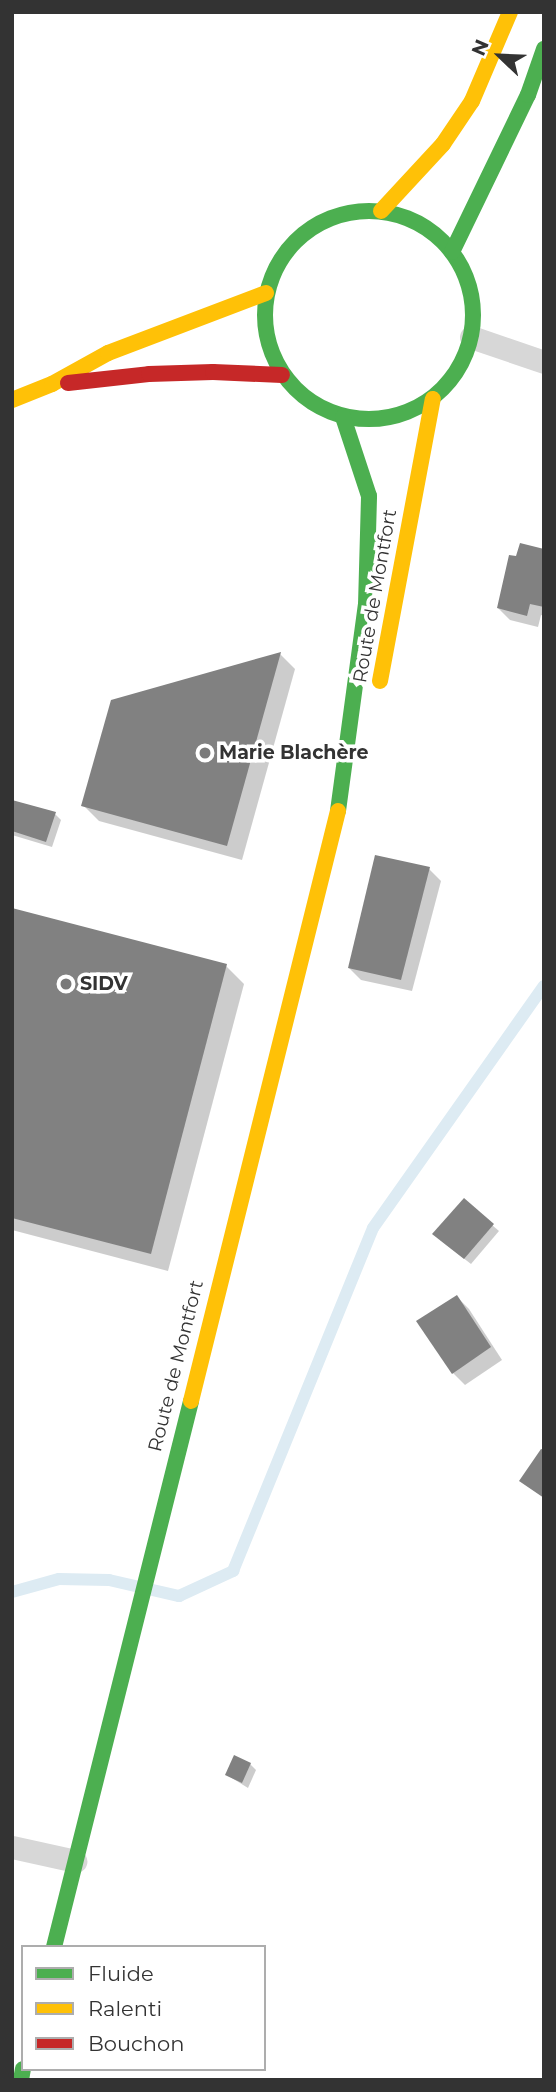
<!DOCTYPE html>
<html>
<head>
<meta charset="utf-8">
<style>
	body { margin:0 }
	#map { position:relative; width:556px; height:2092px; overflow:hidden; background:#fff; font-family:Montserrat,sans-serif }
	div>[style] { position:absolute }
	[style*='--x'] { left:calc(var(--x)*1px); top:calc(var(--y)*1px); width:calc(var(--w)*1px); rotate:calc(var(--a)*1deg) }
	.shadow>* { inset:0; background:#0003 }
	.stream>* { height:12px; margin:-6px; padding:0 6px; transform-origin:6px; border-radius:6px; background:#ddebf3 }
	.building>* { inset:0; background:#818181 }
	.lane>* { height:23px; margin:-11.5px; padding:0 11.5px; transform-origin:11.5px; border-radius:11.5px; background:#d7d7d7 }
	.fast>* { height:16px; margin:-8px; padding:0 8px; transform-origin:8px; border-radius:8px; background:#4caf50 }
	.fast>.ring { margin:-8px; padding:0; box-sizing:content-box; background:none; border:16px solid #4caf50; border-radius:50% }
	.slow>* { height:16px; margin:-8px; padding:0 8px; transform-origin:8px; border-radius:8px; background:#ffc107 }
	.jam>* { height:16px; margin:-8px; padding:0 8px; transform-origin:8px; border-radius:8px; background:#c62828 }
	.dots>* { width:19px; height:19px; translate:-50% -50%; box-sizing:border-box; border:4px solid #fff; border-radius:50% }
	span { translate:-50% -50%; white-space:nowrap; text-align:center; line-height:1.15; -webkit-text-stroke:7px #fff; paint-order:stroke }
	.street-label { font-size:19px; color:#333 }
	.poi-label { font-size:19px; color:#333; font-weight:700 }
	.left { translate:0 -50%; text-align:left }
	.frame { position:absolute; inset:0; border:14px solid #333; pointer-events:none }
	.legend { position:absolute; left:21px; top:1945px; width:245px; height:126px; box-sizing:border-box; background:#fff; border:2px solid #adadad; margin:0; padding:9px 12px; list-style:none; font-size:21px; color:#333 }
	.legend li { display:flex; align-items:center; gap:14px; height:35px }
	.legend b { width:35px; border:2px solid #adadad }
	.north { position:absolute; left:465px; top:21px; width:70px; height:70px; -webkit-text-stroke:5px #fff; paint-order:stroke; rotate:293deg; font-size:19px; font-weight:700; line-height:28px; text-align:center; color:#333 }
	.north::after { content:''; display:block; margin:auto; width:24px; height:32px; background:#333; clip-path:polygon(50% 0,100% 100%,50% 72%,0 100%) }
</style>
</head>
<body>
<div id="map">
	<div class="shadow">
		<div style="clip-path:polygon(544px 551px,544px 616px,541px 615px,538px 627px,510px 620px,498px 608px,517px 558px)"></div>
		<div style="clip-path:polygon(280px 654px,295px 669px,242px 860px,99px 821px,83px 805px)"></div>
		<div style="clip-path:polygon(12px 802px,55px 814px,61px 820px,52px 847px,12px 835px)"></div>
		<div style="clip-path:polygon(429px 869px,441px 881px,412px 991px,361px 980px,349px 968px)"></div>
		<div style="clip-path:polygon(12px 910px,226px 966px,244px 984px,168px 1271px,12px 1230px)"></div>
		<div style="clip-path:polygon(492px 1225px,499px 1231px,471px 1264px,440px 1240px)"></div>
		<div style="clip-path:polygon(457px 1297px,469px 1309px,502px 1360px,465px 1385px,453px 1373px)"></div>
		<div style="clip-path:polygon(250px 1764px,256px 1770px,248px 1788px,227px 1775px)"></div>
	</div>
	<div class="stream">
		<div style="--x:12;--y:1592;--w:49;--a:-15.5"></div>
		<div style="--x:59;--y:1579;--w:50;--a:1.1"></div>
		<div style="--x:109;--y:1580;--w:72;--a:12.9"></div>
		<div style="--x:179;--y:1596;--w:60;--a:-24.8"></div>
		<div style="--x:233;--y:1571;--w:370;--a:-67.8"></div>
		<div style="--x:373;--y:1228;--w:296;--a:-54.8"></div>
	</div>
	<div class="building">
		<div style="clip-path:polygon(520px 543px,544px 549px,544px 607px,530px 604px,527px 616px,497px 608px,509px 555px,516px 556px)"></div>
		<div style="clip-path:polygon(281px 652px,227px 846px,81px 806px,111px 700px)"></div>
		<div style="clip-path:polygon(12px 800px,56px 812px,46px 842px,12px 831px)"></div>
		<div style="clip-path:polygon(375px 855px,430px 867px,401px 980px,348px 968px)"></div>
		<div style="clip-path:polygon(12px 908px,227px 964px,151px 1254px,12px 1218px)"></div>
		<div style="clip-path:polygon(464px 1198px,494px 1224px,464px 1259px,432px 1234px)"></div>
		<div style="clip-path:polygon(457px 1295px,491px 1347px,452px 1374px,416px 1321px)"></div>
		<div style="clip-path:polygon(541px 1449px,544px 1450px,544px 1498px,519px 1481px)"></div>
		<div style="clip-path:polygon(234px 1755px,251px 1763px,242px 1783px,225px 1775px)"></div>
	</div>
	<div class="lane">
		<div style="--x:471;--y:337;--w:77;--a:18.9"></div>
		<div style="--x:12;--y:1847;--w:65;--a:12.5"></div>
	</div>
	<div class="fast">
		<div class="ring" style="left:265px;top:211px;width:192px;height:192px"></div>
		<div style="--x:452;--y:252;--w:174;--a:-64.2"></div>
		<div style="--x:528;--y:95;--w:49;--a:-70.8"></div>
		<div style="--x:338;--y:811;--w:208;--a:-82.3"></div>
		<div style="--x:366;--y:605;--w:109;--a:-88.4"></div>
		<div style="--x:369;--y:496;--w:83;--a:-108.2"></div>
		<div style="--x:54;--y:1947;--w:563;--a:-75.91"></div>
		<div style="--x:21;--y:2080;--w:11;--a:-80"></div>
	</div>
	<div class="slow">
		<div style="--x:381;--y:211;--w:91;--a:-47.2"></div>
		<div style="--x:443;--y:144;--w:52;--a:-56"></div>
		<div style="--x:472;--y:101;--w:97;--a:-66.9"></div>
		<div style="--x:12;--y:400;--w:43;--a:-21.8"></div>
		<div style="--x:52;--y:384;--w:64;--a:-29"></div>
		<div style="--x:108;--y:353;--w:169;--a:-20.8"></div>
		<div style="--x:380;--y:681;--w:287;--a:-79.4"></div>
		<div style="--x:191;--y:1401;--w:608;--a:-76.01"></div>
	</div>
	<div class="jam">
		<div style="--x:68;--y:383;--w:81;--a:-6.3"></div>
		<div style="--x:149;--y:374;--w:64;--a:-1.8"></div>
		<div style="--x:213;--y:372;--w:69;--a:2.5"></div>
	</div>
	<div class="dots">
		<div style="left:205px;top:753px;background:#7a7a7a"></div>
		<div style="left:66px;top:984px;background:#7a7a7a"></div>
	</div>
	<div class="street-label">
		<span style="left:375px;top:596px;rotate:-80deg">Route de Montfort</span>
		<span style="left:176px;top:1366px;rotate:-76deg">Route de Montfort</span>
	</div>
	<div class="poi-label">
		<span class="left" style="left:219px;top:753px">Marie Blachère</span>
		<span class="left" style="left:80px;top:984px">SIDV</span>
	</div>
	<div class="frame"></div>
	<ul class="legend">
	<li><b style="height:9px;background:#4caf50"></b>Fluide</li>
	<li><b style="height:9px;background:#ffc107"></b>Ralenti</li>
	<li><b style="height:9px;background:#c62828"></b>Bouchon</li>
	</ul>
	<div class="north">N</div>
</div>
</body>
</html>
